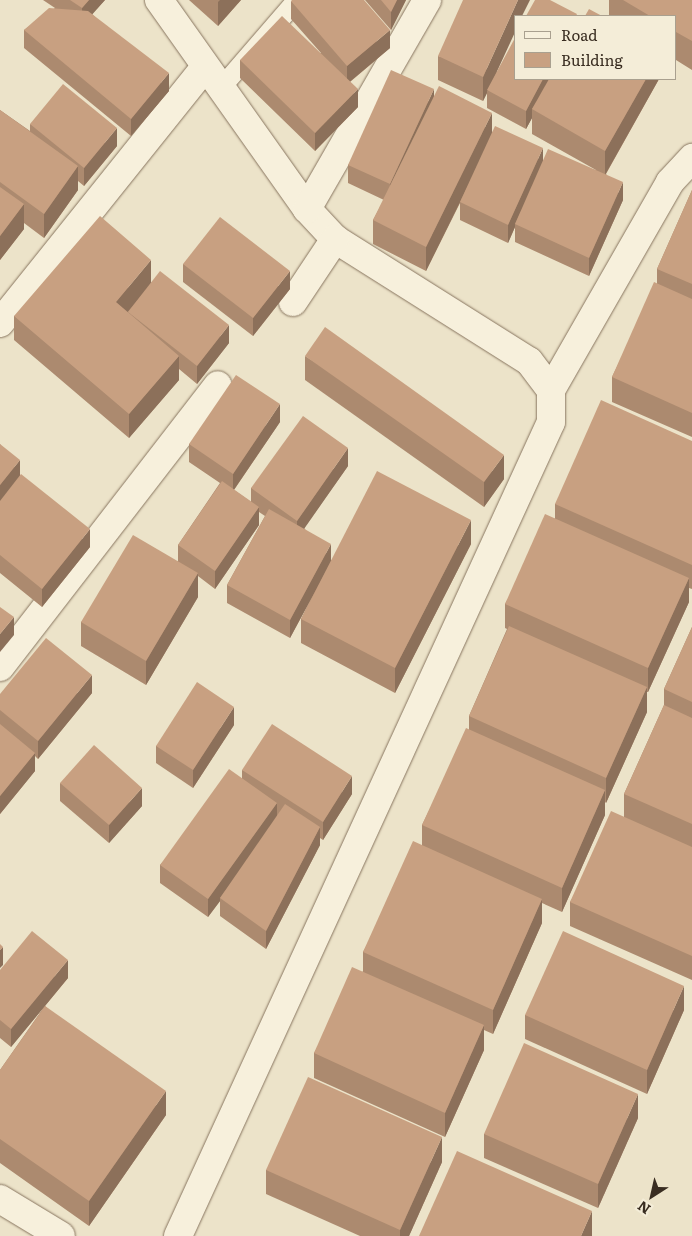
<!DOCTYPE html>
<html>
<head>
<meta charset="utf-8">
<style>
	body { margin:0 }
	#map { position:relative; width:692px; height:1236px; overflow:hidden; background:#ece3c9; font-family:Literata,serif }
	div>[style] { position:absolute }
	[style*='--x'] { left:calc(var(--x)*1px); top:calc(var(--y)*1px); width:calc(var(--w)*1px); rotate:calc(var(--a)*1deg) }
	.roads { filter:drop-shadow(0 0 1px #88755f) drop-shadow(0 0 1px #88755f) }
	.lane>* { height:19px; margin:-9.5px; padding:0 9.5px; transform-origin:9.5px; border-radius:9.5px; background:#f7f0dc }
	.street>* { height:28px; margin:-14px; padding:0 14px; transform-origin:14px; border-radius:14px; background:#f7f0dc }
	.wall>* { inset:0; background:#ac8a6f }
	.shaded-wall>* { inset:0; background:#8c705a }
	.building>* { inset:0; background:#c8a081 }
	span { translate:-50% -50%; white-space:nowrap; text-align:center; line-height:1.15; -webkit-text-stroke:4px #f4edd8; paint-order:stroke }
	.legend { position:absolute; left:514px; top:15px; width:162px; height:65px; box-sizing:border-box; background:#f4edd8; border:1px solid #a9a08f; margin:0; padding:6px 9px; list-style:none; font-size:15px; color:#392d21 }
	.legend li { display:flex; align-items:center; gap:10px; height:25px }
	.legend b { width:25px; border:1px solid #a9a08f }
	.north { position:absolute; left:627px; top:1171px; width:50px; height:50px; -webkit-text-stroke:4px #f4edd8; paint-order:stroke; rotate:215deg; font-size:14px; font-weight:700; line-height:20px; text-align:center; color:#392d21 }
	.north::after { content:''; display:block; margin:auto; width:18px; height:22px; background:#392d21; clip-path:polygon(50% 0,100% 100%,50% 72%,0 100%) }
</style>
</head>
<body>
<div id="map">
	<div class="roads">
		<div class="lane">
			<div style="--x:220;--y:88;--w:116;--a:-49.2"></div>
		</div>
		<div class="street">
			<div style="--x:159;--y:0;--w:256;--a:54.7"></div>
			<div style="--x:307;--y:209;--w:41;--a:47"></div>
			<div style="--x:335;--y:239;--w:229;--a:32.2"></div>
			<div style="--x:529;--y:361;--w:36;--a:53"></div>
			<div style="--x:307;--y:209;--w:241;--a:-60.1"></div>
			<div style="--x:293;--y:302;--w:76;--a:-56.3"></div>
			<div style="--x:0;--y:323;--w:328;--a:-51.3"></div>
			<div style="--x:0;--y:667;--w:356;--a:-52.3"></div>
			<div style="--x:0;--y:1199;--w:71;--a:31.2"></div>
			<div style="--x:178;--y:1236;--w:895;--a:-65.38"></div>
			<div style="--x:551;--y:422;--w:32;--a:-90"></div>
			<div style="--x:551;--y:390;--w:240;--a:-60.2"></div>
			<div style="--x:670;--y:182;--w:33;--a:-47"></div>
		</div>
	</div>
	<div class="wall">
		<div style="clip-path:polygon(43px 0,105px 0,92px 14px,169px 91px,131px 136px,24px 48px,24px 30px,55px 8px)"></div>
		<div style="clip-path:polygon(189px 0,241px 0,218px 26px)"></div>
		<div style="clip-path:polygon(365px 0,406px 0,391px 30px)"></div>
		<div style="clip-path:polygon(609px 0,692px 0,692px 70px,676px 60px,676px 16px,609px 16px)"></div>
		<div style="clip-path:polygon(291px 1px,390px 48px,350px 82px,358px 107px,315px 151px,240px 78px,240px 60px,321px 53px,291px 19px)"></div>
		<div style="clip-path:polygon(438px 56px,497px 72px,659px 79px,606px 174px,623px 200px,589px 276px,515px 242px,515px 227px,508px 243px,460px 220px,460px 203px,426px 271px,373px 244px,373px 220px,384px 200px,348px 183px,348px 165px,434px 97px,543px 162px,596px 170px,532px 134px,532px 118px,526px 129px,487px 108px,487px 93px,483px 101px,438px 80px)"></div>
		<div style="clip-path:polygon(0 110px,30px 131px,30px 124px,117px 146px,84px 186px,78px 181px,78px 190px,44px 238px,24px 223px,24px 229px,0 260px)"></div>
		<div style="clip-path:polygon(692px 190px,692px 437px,612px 402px,612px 377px,657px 284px,657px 269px)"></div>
		<div style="clip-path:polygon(183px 264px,290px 289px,253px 336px,183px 282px)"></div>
		<div style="clip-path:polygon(151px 282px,229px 343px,197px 384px,179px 369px,179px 380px,129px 438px,14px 340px,14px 316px)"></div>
		<div style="clip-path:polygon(305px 356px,504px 479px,484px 507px,305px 380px)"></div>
		<div style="clip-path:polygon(280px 422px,234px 490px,251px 502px,251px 488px,348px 466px,304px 528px,331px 560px,471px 544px,395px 693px,301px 643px,301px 619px,313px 595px,290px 638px,227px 603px,227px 585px,265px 516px,259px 512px,259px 525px,215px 589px,198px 576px,198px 597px,146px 685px,81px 646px,81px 622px,178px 561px,178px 545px,220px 483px,189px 462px,189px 444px)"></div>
		<div style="clip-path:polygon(692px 441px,692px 589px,689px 588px,689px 602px,648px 692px,647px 692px,647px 712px,606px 803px,605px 802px,605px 815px,562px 912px,542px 903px,542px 923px,493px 1034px,484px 1030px,484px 1050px,445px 1137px,314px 1078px,314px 1053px,363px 971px,363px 952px,422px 845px,422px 825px,469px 730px,469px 716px,507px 629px,505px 628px,505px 604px,555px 518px,555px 504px)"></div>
		<div style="clip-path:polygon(0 444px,20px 476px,90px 547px,42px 607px,0 573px)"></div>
		<div style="clip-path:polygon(692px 627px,692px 980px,570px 926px,570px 902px,624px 817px,624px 794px,664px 705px,664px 689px)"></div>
		<div style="clip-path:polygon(92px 693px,38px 759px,35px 756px,35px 771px,0 814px,0 694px)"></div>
		<div style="clip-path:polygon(234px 725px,193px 788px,156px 763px,156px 746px)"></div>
		<div style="clip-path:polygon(242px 770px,352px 794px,323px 840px,320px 838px,320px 845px,266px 949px,220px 916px,220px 901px,208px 917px,160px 883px,160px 865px,242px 778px)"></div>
		<div style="clip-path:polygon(60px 783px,142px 806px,109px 843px,60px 801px)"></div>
		<div style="clip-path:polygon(0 970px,68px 978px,45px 1006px,166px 1115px,89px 1226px,0 1163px,0 1070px,44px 1007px,11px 1047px,0 1038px)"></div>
		<div style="clip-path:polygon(684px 1010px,647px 1094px,525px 1039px,525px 1015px)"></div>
		<div style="clip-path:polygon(638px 1118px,598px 1208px,484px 1158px,484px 1134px)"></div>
		<div style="clip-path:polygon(442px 1162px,409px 1236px,360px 1236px,266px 1194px,266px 1170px)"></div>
	</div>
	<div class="shaded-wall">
		<div style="clip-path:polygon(89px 0,105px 0,82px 26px,82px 8px)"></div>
		<div style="clip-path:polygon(220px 0,241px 0,218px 26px,218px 2px)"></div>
		<div style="clip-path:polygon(397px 0,406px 0,391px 30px,391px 12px)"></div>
		<div style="clip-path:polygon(518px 0,530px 0,522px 16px,516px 16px,516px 30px,488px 91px,487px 90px,487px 93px,483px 101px,483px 77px)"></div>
		<div style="clip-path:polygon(390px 30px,390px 48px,347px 84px,347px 66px)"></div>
		<div style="clip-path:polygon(169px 73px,169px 91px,131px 136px,131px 119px)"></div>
		<div style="clip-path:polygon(543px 79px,552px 79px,532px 109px,532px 118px,526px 129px,526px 111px)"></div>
		<div style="clip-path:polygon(646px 79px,659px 79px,605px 175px,605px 151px)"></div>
		<div style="clip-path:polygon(358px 89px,358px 107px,315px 151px,315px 133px)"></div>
		<div style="clip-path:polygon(434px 89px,434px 107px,390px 202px,390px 184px)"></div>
		<div style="clip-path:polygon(492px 113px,492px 137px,426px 271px,426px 247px)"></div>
		<div style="clip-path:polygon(117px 128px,117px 146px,84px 186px,84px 168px)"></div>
		<div style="clip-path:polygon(543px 148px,543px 166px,515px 224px,515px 227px,508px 243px,508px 225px)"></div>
		<div style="clip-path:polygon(78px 166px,78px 190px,44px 238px,44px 214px)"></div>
		<div style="clip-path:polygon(623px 182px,623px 200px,589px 276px,589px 258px)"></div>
		<div style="clip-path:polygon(24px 204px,24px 229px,0 260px,0 236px)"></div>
		<div style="clip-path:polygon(151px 260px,151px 284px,116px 326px,116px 302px)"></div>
		<div style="clip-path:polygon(290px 271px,290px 289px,253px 336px,253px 318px)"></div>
		<div style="clip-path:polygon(229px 325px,229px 343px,197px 384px,197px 366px)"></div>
		<div style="clip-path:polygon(179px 356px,179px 380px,129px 438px,129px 414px)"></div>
		<div style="clip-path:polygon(280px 404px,280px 422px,233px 491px,233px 474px)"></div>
		<div style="clip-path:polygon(348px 448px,348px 466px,297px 539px,297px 521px)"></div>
		<div style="clip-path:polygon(504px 455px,504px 479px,484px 507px,484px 482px)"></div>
		<div style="clip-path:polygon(20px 460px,20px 478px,0 503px,0 485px)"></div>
		<div style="clip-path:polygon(259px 507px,259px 525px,215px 589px,215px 571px)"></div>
		<div style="clip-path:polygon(471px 520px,471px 544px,395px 693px,395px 668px)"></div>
		<div style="clip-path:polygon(90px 529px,90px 547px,42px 607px,42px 589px)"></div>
		<div style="clip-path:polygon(331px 544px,331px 562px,290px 638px,290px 620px)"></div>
		<div style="clip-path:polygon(198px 573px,198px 597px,146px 685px,146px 661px)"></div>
		<div style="clip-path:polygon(689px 578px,689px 602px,648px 692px,648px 668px)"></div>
		<div style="clip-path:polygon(14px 617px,14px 635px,0 652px,0 634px)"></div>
		<div style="clip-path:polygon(92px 675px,92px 693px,38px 759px,38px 741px)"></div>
		<div style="clip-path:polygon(647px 687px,647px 712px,606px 803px,606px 778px)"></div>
		<div style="clip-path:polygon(234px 707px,234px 725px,193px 788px,193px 770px)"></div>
		<div style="clip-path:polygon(35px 753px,35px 771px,0 814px,0 796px)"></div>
		<div style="clip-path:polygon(352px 776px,352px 794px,323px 840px,323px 822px)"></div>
		<div style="clip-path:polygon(142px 788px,142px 806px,109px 843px,109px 825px)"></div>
		<div style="clip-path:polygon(605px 790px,605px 815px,562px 912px,562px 888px)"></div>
		<div style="clip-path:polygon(277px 803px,277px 820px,220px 898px,220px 901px,208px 917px,208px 899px)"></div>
		<div style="clip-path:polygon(320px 827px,320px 845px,266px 949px,266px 931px)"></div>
		<div style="clip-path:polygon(542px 899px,542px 923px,493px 1034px,493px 1010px)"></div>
		<div style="clip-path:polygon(3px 947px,3px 965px,0 968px,0 950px)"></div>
		<div style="clip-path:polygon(68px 960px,68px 978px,11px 1047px,11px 1029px)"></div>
		<div style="clip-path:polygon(684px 986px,684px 1010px,647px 1094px,647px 1070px)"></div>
		<div style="clip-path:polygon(484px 1025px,484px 1050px,445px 1137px,445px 1113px)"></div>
		<div style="clip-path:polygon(166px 1091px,166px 1115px,89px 1226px,89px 1201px)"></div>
		<div style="clip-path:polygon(638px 1094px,638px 1118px,598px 1208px,598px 1184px)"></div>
		<div style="clip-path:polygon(442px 1137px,442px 1162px,409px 1236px,400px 1236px,400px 1230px)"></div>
		<div style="clip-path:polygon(592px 1211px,592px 1236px,581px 1236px)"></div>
	</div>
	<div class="building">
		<div style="clip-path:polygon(70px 0,89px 0,82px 8px)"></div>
		<div style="clip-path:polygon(292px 0,364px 0,390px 30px,347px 66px,291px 1px)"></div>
		<div style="clip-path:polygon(381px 0,397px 0,391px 12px)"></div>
		<div style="clip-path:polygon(463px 0,518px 0,483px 77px,438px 56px)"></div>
		<div style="clip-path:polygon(535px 0,550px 0,577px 14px,576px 16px,526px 16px)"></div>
		<div style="clip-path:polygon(623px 0,692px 0,692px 41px,676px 32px,676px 16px,650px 16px)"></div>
		<div style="clip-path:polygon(49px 8px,88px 11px,169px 73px,131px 119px,24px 30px)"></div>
		<div style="clip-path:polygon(589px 9px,602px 16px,585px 16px)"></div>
		<div style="clip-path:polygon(282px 16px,358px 89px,315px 133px,240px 60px)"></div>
		<div style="clip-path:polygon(516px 36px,516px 79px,543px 79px,526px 111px,487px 90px)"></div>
		<div style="clip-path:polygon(391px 70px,434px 89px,390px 184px,348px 165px)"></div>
		<div style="clip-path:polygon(549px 79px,646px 79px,605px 151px,532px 109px)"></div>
		<div style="clip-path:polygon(63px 84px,117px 128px,84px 168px,30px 124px)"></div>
		<div style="clip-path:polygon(439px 86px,492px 113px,426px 247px,373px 220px)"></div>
		<div style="clip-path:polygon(0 110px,78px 166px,44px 214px,0 182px)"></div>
		<div style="clip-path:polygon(495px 126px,543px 148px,508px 225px,460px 202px)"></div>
		<div style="clip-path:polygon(548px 149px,623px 182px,589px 258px,515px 224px)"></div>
		<div style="clip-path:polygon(0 187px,24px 204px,0 236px)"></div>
		<div style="clip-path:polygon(692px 190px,692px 284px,657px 269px)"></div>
		<div style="clip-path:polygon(100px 216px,151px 260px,116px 302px,179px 356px,129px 414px,14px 316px)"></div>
		<div style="clip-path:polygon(220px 217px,290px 271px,253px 318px,183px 264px)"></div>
		<div style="clip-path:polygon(160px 271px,229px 325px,197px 366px,128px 312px)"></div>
		<div style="clip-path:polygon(654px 282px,692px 299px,692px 413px,612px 377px)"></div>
		<div style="clip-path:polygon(325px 327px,504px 455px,484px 482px,305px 356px)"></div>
		<div style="clip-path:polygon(236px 375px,280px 404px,233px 474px,189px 444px)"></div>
		<div style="clip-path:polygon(601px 400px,692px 441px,692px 565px,555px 504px)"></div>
		<div style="clip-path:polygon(303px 416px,348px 448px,297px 521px,251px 488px)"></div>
		<div style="clip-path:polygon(0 444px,20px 460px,0 485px)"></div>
		<div style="clip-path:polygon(377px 471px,471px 520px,395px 668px,301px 619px)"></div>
		<div style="clip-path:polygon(21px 474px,90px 529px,42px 589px,0 555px,0 501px)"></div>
		<div style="clip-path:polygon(222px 481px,259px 507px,215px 571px,178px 545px)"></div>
		<div style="clip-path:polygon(269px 509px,331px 544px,290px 620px,227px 585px)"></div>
		<div style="clip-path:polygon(545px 514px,689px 578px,648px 668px,505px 604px)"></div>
		<div style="clip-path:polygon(133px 535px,198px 573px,146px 661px,81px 622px)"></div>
		<div style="clip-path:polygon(0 607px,14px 617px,0 634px)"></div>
		<div style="clip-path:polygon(509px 626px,647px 687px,606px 778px,469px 716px)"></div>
		<div style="clip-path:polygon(692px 627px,692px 702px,664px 689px)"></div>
		<div style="clip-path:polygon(46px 638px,92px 675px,38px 741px,0 710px,0 694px)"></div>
		<div style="clip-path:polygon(197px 682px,234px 707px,193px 770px,156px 746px)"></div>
		<div style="clip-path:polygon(664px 705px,692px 718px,692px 824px,624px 794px)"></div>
		<div style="clip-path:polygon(0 724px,35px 753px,0 796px)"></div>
		<div style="clip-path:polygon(272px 724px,352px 776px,323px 822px,242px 770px)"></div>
		<div style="clip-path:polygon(466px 728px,605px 790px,562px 888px,422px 825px)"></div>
		<div style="clip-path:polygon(94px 745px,142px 788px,109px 825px,60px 783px)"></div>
		<div style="clip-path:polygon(229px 769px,277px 803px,208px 899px,160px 865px)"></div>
		<div style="clip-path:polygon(285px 804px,320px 827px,266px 931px,220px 898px)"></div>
		<div style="clip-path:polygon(611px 811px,692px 847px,692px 956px,570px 902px)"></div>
		<div style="clip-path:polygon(413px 841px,542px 899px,493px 1010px,363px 952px)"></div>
		<div style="clip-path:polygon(32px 931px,68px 960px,11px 1029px,0 1020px,0 970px)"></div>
		<div style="clip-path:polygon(563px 931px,684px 986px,647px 1070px,525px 1015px)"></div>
		<div style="clip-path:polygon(0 944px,3px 947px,0 950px)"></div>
		<div style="clip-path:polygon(352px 967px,484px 1025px,445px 1113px,314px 1053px)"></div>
		<div style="clip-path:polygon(45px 1006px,166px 1091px,89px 1201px,0 1139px,0 1070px)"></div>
		<div style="clip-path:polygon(524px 1043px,638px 1094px,598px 1184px,484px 1134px)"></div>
		<div style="clip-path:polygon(308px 1077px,442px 1137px,400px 1230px,266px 1170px)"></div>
		<div style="clip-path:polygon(457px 1151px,592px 1211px,581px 1236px,419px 1236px)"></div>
	</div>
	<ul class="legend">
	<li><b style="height:6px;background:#f7f0dc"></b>Road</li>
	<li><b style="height:14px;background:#c8a081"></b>Building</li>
	</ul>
	<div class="north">N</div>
</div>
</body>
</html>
